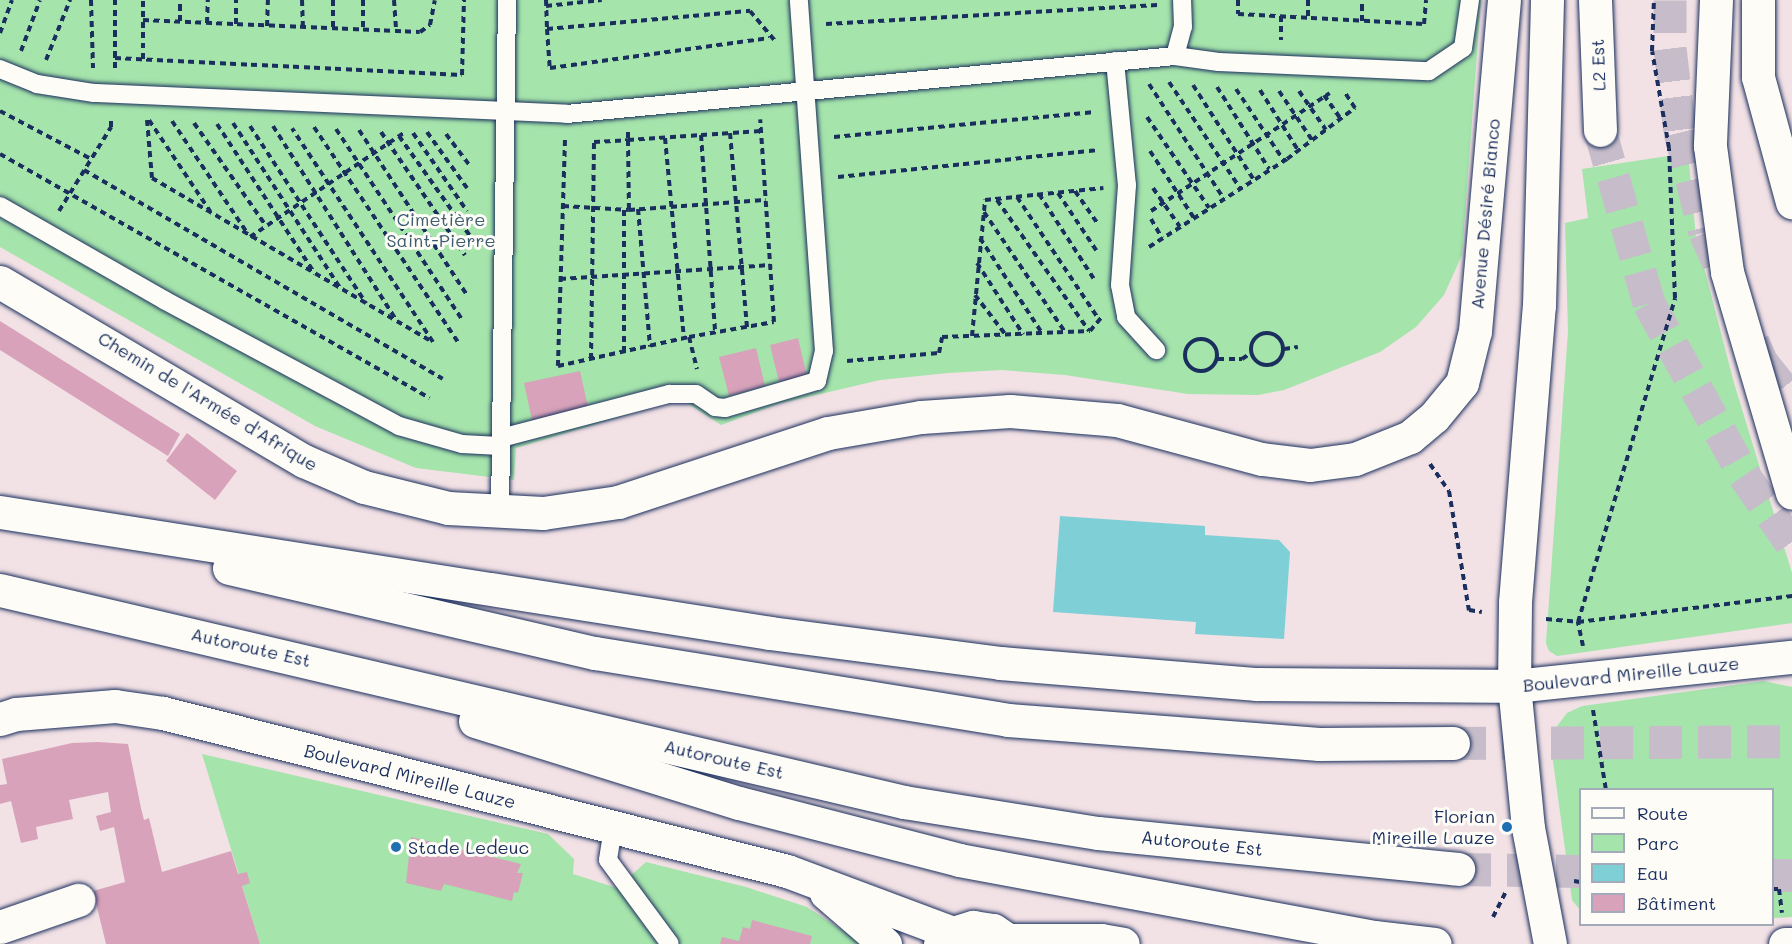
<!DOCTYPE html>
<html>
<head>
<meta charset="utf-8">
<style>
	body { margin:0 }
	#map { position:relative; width:1792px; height:944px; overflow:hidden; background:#f2e1e5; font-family:Mali,sans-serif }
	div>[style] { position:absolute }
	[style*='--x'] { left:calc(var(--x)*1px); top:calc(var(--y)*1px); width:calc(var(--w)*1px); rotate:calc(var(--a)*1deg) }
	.green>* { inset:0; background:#a5e4ab }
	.water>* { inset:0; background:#7fd0d6 }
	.building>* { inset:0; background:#d8a3ba }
	.motorway-tunnel>* { height:33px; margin-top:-16.5px; transform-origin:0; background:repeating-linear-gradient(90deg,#c7bdca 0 33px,transparent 0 49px) }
	.path>* { height:4px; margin-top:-2px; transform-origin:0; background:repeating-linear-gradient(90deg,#1b2f5e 0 6px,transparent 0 10.5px) }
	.path>.ring { margin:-2px; padding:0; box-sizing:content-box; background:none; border:4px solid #1b2f5e; border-radius:50% }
	.roads { filter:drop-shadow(0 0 2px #1b2f5e) drop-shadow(0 0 2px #1b2f5e) }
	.service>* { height:18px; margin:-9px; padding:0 9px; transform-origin:9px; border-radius:9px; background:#fdfcf7 }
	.minor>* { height:33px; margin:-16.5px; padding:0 16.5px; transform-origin:16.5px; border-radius:16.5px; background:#fdfcf7 }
	.tertiary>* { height:33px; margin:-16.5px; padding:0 16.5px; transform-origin:16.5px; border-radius:16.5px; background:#fdfcf7 }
	.secondary>* { height:33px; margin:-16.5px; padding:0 16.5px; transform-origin:16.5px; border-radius:16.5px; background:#fdfcf7 }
	.motorway>* { height:33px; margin:-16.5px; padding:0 16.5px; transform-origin:16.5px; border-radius:16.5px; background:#fdfcf7 }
	.dots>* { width:16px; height:16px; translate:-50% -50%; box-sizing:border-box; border:3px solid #fdfcf7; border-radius:50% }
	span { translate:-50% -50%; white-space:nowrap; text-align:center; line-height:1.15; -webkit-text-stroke:6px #fdfcf7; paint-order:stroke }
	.street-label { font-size:18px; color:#1b2f5e }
	.park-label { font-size:18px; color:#3e5c71 }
	.poi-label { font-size:18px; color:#1b2f5e }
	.right { translate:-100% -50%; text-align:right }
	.left { translate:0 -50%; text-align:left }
	.legend { position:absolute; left:1579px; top:788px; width:195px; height:138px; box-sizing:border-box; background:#fdfcf7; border:2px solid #a3aaba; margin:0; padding:8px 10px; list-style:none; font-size:18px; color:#1b2f5e }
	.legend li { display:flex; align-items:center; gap:12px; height:30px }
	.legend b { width:30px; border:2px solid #a3aaba }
</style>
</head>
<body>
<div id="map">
	<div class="green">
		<div style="clip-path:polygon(0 0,1481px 0,1462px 255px,1444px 295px,1416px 327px,1380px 352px,1284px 390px,1258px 395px,1188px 394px,1065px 375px,1001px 370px,948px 373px,880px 380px,778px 404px,721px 425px,681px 399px,516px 448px,514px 480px,416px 468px,315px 426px,0 247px)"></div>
		<div style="clip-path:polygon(1688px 153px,1696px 237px,1734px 383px,1792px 573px,1792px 623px,1557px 656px,1549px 651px,1546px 643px,1568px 331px,1565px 223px,1588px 218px,1582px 169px)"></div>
		<div style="clip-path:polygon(1764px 681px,1792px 687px,1792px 917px,1773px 918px,1772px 790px,1580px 790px,1580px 910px,1572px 900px,1552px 754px,1554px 730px,1567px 713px,1582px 706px)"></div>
		<div style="clip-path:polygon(202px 754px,548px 834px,574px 859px,573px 874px,617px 888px,646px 862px,746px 887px,807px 907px,863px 944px,260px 944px)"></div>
	</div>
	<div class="water">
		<div style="clip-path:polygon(1060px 516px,1205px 526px,1205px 535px,1279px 540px,1290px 552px,1284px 639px,1195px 634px,1196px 622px,1053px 612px)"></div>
	</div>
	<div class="building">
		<div style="clip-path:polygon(0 321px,180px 434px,168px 456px,0 350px)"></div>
		<div style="clip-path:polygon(798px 338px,807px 376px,779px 382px,770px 345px)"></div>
		<div style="clip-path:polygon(756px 348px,765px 386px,729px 396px,719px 357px)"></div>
		<div style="clip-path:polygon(580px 371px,588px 407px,532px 420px,524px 383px)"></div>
		<div style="clip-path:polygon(187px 433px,237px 471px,215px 500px,166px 461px)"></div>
		<div style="clip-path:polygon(98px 742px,128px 744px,141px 808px,144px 820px,149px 818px,162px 872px,231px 851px,238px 874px,247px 872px,250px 883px,242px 886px,260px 944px,106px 944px,93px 891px,125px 882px,114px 827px,100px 831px,96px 816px,111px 812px,108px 792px,69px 800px,73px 819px,36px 827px,38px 839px,21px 843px,11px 801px,0 804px,0 785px,7px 784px,2px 759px,72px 743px)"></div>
		<div style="clip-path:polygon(411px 837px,521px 864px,517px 873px,523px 873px,518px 893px,514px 892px,512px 901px,444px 884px,441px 891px,406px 883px)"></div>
		<div style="clip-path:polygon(752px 920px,812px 936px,810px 944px,720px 944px,722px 937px,739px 941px,743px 927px,750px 929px)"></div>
	</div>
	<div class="motorway-tunnel">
		<div style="--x:1670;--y:0;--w:48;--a:90"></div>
		<div style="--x:1670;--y:48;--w:85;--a:83.2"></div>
		<div style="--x:1680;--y:132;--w:103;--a:76"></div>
		<div style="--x:1705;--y:232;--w:42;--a:65.9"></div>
		<div style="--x:1600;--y:130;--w:180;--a:74.2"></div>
		<div style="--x:1649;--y:303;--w:196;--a:61.1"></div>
		<div style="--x:1744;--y:475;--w:84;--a:55.2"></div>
		<div style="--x:1753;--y:342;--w:22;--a:66"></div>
		<div style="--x:1762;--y:362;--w:48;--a:51.7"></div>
		<div style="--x:1453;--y:743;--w:339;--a:-0.3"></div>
		<div style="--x:1458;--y:869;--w:122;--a:0.9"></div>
		<div style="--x:1772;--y:875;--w:20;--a:0"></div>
	</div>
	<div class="path">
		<div style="--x:91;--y:0;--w:68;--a:88.3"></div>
		<div style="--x:302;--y:0;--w:27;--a:88"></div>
		<div style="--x:333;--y:0;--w:29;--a:90"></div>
		<div style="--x:363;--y:0;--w:30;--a:90"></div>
		<div style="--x:394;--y:0;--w:31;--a:86"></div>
		<div style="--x:546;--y:0;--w:29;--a:88"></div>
		<div style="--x:547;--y:29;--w:204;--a:-5.1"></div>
		<div style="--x:750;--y:11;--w:39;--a:50"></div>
		<div style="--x:1238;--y:0;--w:14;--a:90"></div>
		<div style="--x:1238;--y:14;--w:186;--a:3.1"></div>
		<div style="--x:1424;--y:24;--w:24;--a:-85"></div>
		<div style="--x:1308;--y:0;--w:18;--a:90"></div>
		<div style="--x:546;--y:6;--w:56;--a:-6.1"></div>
		<div style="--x:1281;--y:16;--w:24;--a:90"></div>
		<div style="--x:143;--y:20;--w:277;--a:2.5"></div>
		<div style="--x:420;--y:32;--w:12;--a:-35"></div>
		<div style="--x:430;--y:25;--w:25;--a:-79"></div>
		<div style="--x:180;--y:21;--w:21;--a:-90"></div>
		<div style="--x:1362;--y:21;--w:21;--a:-90"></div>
		<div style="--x:207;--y:23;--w:23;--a:-88"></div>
		<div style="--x:236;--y:24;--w:24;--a:-90"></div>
		<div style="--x:826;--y:24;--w:332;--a:-3.3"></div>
		<div style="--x:267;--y:26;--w:26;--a:-88"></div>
		<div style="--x:547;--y:29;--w:39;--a:86"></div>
		<div style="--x:550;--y:68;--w:221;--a:-7.8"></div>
		<div style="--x:0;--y:33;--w:35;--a:-70"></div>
		<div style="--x:21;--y:51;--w:54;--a:-69.6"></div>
		<div style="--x:115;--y:58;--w:347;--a:2.8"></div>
		<div style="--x:462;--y:75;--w:75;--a:-88.5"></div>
		<div style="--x:143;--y:59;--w:59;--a:-90"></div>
		<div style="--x:46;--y:60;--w:65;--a:-68.2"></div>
		<div style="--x:115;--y:68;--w:68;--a:-90"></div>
		<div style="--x:1169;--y:82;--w:128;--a:56.2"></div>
		<div style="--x:1149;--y:84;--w:137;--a:56.9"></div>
		<div style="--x:1193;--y:85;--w:113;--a:57.3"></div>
		<div style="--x:1217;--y:87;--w:97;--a:57.6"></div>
		<div style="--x:1236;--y:89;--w:87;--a:56.3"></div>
		<div style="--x:1260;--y:90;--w:71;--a:57.7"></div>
		<div style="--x:1279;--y:91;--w:59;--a:56"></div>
		<div style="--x:1299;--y:91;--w:47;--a:55.3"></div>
		<div style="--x:1324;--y:95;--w:29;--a:55"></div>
		<div style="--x:0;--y:111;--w:103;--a:27.8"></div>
		<div style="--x:1147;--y:117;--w:110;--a:55.7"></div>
		<div style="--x:147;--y:120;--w:58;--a:85.1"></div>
		<div style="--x:152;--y:178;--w:325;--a:30.3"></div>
		<div style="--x:433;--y:342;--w:256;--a:-123.4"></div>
		<div style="--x:149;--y:120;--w:110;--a:56.2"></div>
		<div style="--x:172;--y:121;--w:136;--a:56.1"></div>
		<div style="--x:194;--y:123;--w:126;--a:55"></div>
		<div style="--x:233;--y:123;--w:197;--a:57"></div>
		<div style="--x:217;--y:124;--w:179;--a:56.8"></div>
		<div style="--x:250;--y:126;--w:212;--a:56.8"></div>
		<div style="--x:273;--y:126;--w:230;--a:57.6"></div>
		<div style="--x:314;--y:127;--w:261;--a:56.2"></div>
		<div style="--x:336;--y:129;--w:227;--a:56.5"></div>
		<div style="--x:359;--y:130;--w:197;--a:56.8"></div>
		<div style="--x:381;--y:132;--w:149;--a:55.7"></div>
		<div style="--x:427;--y:132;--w:69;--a:54.5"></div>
		<div style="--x:628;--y:132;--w:8;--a:90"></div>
		<div style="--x:628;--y:140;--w:133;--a:-3.9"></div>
		<div style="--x:413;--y:133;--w:95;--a:55.3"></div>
		<div style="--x:730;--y:133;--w:195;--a:85"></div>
		<div style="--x:446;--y:134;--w:38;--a:53"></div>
		<div style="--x:701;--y:135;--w:197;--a:85.9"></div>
		<div style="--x:399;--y:136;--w:123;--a:54.6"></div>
		<div style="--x:834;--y:137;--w:262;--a:-5.5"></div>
		<div style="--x:665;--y:138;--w:201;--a:84.6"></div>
		<div style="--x:565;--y:140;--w:226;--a:91.8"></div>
		<div style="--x:558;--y:366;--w:134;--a:-12.5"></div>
		<div style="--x:689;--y:337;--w:33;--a:76"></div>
		<div style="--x:594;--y:142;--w:34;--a:-3"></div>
		<div style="--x:628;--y:140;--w:70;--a:89.2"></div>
		<div style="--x:1150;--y:151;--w:80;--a:56.7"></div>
		<div style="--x:0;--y:154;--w:494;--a:29.6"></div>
		<div style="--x:84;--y:170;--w:415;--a:30.2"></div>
		<div style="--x:838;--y:177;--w:262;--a:-5.9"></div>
		<div style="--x:1153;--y:188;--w:47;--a:55.3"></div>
		<div style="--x:1075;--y:191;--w:40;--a:55.1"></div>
		<div style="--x:1058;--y:193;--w:69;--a:56.3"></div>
		<div style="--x:1039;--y:194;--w:101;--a:57.1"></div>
		<div style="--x:1017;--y:197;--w:146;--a:56.2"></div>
		<div style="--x:997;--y:200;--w:160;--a:54.9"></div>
		<div style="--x:563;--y:206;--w:66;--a:3.5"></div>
		<div style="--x:629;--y:210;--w:137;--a:-4.2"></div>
		<div style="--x:638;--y:209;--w:138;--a:85"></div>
		<div style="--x:624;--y:210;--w:142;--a:90"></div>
		<div style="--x:59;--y:211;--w:99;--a:-58.2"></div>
		<div style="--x:111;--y:127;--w:8;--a:-90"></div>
		<div style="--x:1151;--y:211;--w:214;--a:-33.4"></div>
		<div style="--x:984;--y:212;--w:145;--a:56"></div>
		<div style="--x:1151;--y:219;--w:22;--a:60"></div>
		<div style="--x:250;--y:237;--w:187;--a:-34.1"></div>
		<div style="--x:980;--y:238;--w:113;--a:56.9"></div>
		<div style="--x:1149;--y:247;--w:164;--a:-32.5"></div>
		<div style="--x:1287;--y:159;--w:85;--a:-36.9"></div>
		<div style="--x:1355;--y:108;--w:20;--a:-123"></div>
		<div style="--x:977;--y:263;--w:85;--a:57.1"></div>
		<div style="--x:560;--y:279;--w:210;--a:-3.8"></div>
		<div style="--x:975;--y:295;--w:49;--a:52.4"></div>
		<div class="ring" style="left:1251px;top:333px;width:28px;height:28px"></div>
		<div style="--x:972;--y:336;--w:137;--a:-84.5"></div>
		<div style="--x:985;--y:200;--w:119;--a:-5.8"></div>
		<div style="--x:689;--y:337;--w:86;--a:-10"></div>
		<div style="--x:774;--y:322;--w:203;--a:-93.9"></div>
		<div class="ring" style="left:1185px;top:339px;width:28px;height:28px"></div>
		<div style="--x:1284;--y:349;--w:14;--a:-8"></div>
		<div style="--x:591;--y:359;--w:217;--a:-89.2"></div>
		<div style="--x:1218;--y:359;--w:24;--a:0"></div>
		<div style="--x:1242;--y:359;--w:11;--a:-34"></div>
		<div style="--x:847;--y:361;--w:92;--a:-5"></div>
		<div style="--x:939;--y:353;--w:16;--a:-79"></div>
		<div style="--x:942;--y:337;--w:148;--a:-2.3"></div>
		<div style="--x:1090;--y:331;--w:17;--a:-50"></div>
		<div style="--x:1430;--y:464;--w:33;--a:55"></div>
		<div style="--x:1449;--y:491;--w:121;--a:80.5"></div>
		<div style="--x:1469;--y:610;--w:13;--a:9"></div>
		<div style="--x:1546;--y:619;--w:32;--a:5"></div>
		<div style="--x:1578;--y:622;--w:216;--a:-6.9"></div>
		<div style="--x:1583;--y:646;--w:25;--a:-102"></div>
		<div style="--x:1578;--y:622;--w:338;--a:-73.3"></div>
		<div style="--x:1675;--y:298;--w:150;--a:-92.3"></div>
		<div style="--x:1669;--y:148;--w:98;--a:-99.9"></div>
		<div style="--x:1652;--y:51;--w:51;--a:-87.8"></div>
		<div style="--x:1593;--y:710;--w:81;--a:80.8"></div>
		<div style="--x:1574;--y:881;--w:6;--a:9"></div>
		<div style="--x:1772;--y:889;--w:7;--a:0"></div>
		<div style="--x:1779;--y:889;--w:24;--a:83"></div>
		<div style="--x:1493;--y:917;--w:29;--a:-63"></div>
	</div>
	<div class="roads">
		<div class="service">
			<div style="--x:1175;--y:56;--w:44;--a:7.8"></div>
			<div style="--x:1219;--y:62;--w:210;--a:2.5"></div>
			<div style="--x:1429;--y:71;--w:41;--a:-34.1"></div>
			<div style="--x:1463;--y:48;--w:49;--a:-81.7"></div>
			<div style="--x:1115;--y:61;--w:125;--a:84.5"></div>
			<div style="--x:1127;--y:185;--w:100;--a:94"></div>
			<div style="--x:1120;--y:285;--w:33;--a:79"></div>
			<div style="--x:1126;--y:317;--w:45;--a:47.7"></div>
			<div style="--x:0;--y:69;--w:40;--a:22"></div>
			<div style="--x:37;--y:84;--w:58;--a:9"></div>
			<div style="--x:94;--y:93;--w:472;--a:2.5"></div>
			<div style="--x:566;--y:114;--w:612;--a:-5.44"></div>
			<div style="--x:1175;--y:56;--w:30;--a:-75"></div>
			<div style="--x:1183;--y:27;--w:27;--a:-92"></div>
			<div style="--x:0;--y:206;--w:189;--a:29.8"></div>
			<div style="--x:164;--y:300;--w:267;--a:28.2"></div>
			<div style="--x:399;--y:426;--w:66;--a:15.9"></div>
			<div style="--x:462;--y:444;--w:38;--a:3"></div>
			<div style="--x:501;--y:438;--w:174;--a:-14.7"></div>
			<div style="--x:669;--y:394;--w:27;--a:0"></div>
			<div style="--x:696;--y:394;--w:23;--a:34"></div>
			<div style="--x:715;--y:407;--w:10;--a:6"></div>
			<div style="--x:725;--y:408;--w:96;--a:-16.4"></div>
			<div style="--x:817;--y:381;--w:31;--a:-77"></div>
			<div style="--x:824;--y:351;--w:352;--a:-94.1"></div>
			<div style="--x:500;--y:513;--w:513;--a:-89.22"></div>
			<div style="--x:613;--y:828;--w:32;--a:99"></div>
			<div style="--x:608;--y:860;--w:104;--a:53.6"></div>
		</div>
		<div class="minor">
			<div style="--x:0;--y:927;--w:83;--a:-19.1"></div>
			<div style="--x:1010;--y:940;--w:91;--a:0"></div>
			<div style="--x:1101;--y:940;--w:22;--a:10"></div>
		</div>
		<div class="tertiary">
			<div style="--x:1758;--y:0;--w:77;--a:90"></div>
			<div style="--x:1758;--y:77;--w:130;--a:74.8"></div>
			<div style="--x:0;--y:282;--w:353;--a:30.5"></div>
			<div style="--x:304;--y:461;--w:65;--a:23.4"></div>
			<div style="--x:364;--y:487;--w:87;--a:14"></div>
			<div style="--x:448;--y:508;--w:95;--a:3"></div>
			<div style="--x:543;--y:513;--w:76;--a:-8.3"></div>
			<div style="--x:618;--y:502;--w:221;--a:-18.2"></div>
			<div style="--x:828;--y:433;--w:94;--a:-9.8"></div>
			<div style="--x:921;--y:417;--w:89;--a:-3.9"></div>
			<div style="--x:1010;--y:411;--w:107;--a:4.8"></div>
			<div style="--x:1117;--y:420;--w:150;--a:15.1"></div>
			<div style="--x:1262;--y:459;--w:48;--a:7.1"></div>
			<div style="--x:1310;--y:465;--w:45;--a:-7.6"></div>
			<div style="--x:1355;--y:459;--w:59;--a:-21.8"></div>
			<div style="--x:1410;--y:437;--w:31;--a:-40"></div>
			<div style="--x:1434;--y:417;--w:44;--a:-50.5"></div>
			<div style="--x:1462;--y:383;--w:54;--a:-76"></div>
			<div style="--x:1475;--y:331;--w:332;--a:-85"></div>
			<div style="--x:0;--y:719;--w:17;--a:-17"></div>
			<div style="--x:16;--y:714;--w:99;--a:-4.6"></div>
			<div style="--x:115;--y:706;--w:49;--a:8.3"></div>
			<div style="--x:163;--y:713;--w:644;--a:14.21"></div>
			<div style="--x:787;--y:871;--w:177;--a:20.5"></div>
			<div style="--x:826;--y:893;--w:78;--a:40.8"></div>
			<div style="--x:940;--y:944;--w:17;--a:-40"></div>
			<div style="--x:953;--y:933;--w:21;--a:-17"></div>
			<div style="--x:973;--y:927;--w:20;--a:9"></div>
			<div style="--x:993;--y:930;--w:25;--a:34"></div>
		</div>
		<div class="secondary">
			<div style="--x:1550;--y:944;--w:118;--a:-100.7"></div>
			<div style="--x:1528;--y:828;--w:143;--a:-95.6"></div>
			<div style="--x:1514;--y:686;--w:280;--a:-6"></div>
			<div style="--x:1785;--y:944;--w:7;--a:0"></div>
		</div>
		<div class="motorway">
			<div style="--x:1595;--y:0;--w:130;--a:87.8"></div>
			<div style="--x:1716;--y:0;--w:146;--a:92.4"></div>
			<div style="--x:1710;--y:146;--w:127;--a:82.3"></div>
			<div style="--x:1727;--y:272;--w:230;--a:73.6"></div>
			<div style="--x:0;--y:512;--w:779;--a:8.93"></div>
			<div style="--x:770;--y:633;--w:232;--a:7.4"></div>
			<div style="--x:1000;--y:663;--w:258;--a:4.7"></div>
			<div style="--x:1257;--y:684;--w:257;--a:0.4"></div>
			<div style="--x:1514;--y:686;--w:84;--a:-89.3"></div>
			<div style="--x:1515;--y:602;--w:297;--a:-85.4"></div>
			<div style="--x:1539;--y:306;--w:306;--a:-88.5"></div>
			<div style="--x:229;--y:568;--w:376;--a:13.1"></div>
			<div style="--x:595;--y:653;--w:418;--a:9.2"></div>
			<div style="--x:1008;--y:720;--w:312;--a:4.4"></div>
			<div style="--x:1319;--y:744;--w:134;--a:-0.4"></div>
			<div style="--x:0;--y:590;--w:929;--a:13.2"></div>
			<div style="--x:904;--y:802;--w:196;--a:9.1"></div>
			<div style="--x:1098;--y:833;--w:362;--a:5.7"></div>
			<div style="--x:475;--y:721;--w:276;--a:17.3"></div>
			<div style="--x:739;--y:803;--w:227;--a:14.5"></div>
			<div style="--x:959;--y:860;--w:422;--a:10.5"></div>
			<div style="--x:1374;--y:937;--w:61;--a:6.5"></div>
		</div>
	</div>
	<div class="dots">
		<div style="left:1507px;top:827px;background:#1f6fb2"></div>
		<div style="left:396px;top:847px;background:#1f6fb2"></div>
	</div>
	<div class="street-label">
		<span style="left:1598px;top:65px;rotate:-92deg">L2 Est</span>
		<span style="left:1485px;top:214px;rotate:-85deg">Avenue Désiré Bianco</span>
		<span style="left:208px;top:401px;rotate:31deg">Chemin de l'Armée d'Afrique</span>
		<span style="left:251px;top:647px;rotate:13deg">Autoroute Est</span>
		<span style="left:1631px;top:674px;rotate:-6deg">Boulevard Mireille Lauze</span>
		<span style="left:724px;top:759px;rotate:13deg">Autoroute Est</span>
		<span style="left:410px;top:776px;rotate:14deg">Boulevard Mireille Lauze</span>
		<span style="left:1202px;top:843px;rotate:6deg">Autoroute Est</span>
	</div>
	<div class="park-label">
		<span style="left:441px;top:230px">Cimetière<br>Saint-Pierre</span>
	</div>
	<div class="poi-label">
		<span class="right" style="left:1495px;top:827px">Florian<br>Mireille Lauze</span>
		<span class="left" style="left:408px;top:847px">Stade Ledeuc</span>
	</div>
	<ul class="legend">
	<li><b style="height:8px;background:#fdfcf7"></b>Route</li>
	<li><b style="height:16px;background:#a5e4ab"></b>Parc</li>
	<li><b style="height:16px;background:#7fd0d6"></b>Eau</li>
	<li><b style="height:16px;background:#d8a3ba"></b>Bâtiment</li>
	</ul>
</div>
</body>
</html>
